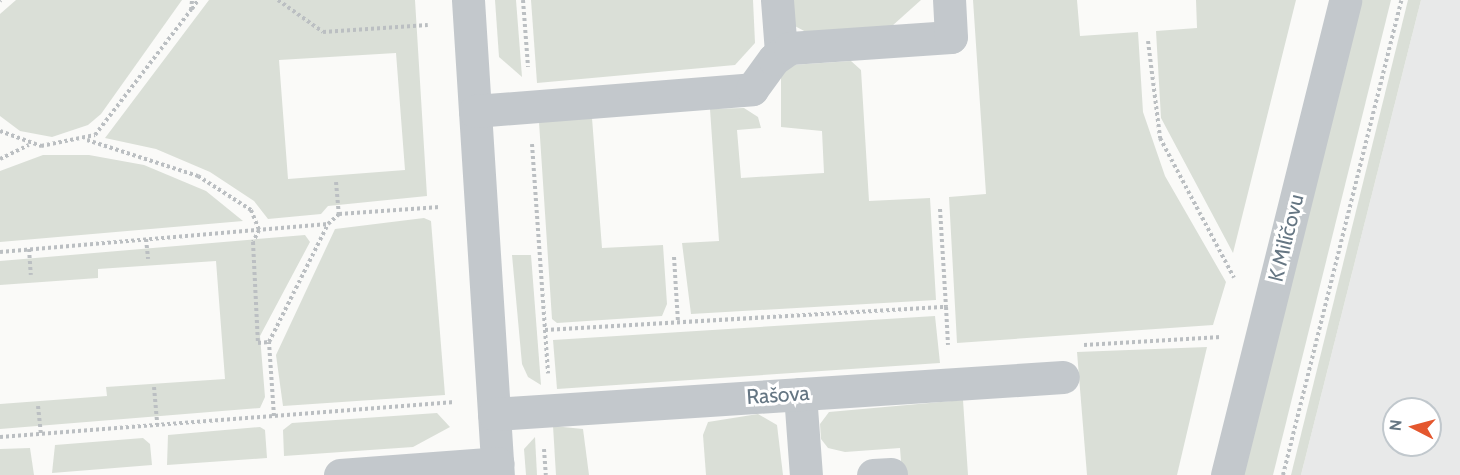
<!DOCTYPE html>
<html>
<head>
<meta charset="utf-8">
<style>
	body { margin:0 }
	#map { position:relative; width:1460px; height:475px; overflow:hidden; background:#fafaf8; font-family:Cabin,sans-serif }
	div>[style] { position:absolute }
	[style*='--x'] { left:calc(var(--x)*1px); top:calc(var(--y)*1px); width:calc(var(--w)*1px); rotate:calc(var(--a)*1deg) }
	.built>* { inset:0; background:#e8e9e9 }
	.green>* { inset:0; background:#dadfd7 }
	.path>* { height:4px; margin-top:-2px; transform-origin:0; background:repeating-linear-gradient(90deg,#bbbfc2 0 3px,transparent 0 6px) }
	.minor>* { height:33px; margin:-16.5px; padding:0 16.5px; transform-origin:16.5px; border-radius:16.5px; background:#c3c8cc }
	span { translate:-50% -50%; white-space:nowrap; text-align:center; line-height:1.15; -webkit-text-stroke:6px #fff; paint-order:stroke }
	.street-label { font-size:21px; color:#657683 }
	.north { position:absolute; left:1382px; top:397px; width:60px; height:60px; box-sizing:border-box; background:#fff; border:2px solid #c1c8cd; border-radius:50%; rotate:276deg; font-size:16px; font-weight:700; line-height:24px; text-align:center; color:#657683 }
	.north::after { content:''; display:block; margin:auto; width:21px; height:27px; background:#e4572e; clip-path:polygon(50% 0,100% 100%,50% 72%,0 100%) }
</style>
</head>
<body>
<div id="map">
	<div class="built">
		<div style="clip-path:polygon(evenodd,1421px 0,1460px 0,1460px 475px,1301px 475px,1421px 0,1394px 409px,1430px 409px,1430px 445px,1394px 445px,1394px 409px)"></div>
	</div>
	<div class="green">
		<div style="clip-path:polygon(16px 0,182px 0,101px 114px,88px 125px,52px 137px,20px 131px,0 116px,0 14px)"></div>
		<div style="clip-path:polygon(evenodd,209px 0,415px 0,427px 196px,328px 206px,321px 214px,268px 219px,254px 201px,210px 172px,156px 149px,105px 138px,209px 0,396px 53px,405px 170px,288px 179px,279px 60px,396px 53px)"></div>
		<div style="clip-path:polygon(495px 0,516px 0,522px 77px,499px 57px)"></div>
		<div style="clip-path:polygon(531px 0,753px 0,755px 43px,735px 65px,537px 83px)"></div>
		<div style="clip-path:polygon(793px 0,921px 0,892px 26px,806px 32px,793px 25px)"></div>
		<div style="clip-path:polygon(973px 0,1077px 0,1080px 36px,1138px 32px,1143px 112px,1165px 176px,1226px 282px,1213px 325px,957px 343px,949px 197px,986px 194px)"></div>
		<div style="clip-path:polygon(1196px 0,1296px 0,1233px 253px,1161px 118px,1156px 31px,1197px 28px)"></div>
		<div style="clip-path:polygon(1362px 0,1391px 0,1273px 475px,1243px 475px)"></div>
		<div style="clip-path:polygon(1408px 0,1421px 0,1301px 475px,1291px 475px)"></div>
		<div style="clip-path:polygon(851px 61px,861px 70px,869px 201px,930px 198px,936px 300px,691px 314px,682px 243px,719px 241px,710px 109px,744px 108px,758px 117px,761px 128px,737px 130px,741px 178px,824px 173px,822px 131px,781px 127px,781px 76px,792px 65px)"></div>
		<div style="clip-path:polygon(592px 118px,602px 248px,663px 245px,667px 304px,662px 316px,557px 323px,552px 319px,539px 122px)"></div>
		<div style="clip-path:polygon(43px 155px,89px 155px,144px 165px,206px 191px,243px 221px,0 242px,0 171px)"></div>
		<div style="clip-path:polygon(424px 218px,431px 221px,445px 395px,283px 406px,276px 355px,335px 229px)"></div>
		<div style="clip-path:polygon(305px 235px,310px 242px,260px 336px,265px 397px,260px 408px,0 429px,0 404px,107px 396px,106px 387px,225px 379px,216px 261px,98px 269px,98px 278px,0 285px,0 261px)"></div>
		<div style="clip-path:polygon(512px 255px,531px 255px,541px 385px,528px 377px,522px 364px)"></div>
		<div style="clip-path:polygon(935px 316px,940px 363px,557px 389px,553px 340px)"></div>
		<div style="clip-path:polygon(1207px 347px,1177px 475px,1087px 475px,1077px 352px)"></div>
		<div style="clip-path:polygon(963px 400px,968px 475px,902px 475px,900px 448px,845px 452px,828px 448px,821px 439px,820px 424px,829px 412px)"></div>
		<div style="clip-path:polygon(437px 413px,450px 427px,413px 447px,284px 456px,283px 430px,292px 423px)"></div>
		<div style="clip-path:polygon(758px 414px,777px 425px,783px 475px,706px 475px,703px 435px,708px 422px)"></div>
		<div style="clip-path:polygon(553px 426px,583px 429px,589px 475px,556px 475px)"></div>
		<div style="clip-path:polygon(260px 427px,265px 430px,267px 458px,167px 465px,168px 435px)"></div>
		<div style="clip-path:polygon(535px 437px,537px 475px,526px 475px,524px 449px)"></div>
		<div style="clip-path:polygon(143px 438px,150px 444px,152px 465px,52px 473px,55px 445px)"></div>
		<div style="clip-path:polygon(30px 448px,34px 475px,0 475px,0 449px)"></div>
	</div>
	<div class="path">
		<div style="--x:278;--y:0;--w:55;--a:35.4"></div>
		<div style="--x:323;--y:32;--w:105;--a:-3.8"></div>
		<div style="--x:523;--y:0;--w:67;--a:85.7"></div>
		<div style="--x:0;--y:1;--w:1;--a:-45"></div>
		<div style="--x:192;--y:9;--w:11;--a:-56"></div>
		<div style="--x:1148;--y:41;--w:98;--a:82.9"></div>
		<div style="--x:1160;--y:138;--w:158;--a:62.1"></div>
		<div style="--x:0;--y:131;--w:44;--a:20.1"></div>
		<div style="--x:41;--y:146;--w:55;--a:-11.5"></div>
		<div style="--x:95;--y:135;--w:158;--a:-52.5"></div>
		<div style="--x:191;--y:10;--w:10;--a:-84"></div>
		<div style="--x:87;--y:140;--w:117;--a:18"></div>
		<div style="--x:198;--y:176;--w:63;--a:32.7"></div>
		<div style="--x:251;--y:210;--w:22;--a:68"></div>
		<div style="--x:259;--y:230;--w:13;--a:117"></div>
		<div style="--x:253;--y:242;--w:101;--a:87.2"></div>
		<div style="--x:258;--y:343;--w:11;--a:-5"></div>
		<div style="--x:532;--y:144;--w:230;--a:86"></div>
		<div style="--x:0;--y:159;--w:32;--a:-26"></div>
		<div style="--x:336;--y:182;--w:32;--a:85"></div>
		<div style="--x:940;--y:209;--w:98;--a:86.5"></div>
		<div style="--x:146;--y:239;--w:20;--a:84"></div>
		<div style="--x:29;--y:249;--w:26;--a:86"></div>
		<div style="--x:0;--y:252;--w:329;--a:-4.9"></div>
		<div style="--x:674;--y:257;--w:65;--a:86.5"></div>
		<div style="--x:545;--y:330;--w:402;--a:-3.3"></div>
		<div style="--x:946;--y:307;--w:38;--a:87"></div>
		<div style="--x:1084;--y:345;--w:137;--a:-3.3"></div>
		<div style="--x:154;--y:387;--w:38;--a:85"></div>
		<div style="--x:38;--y:406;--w:28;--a:84"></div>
		<div style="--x:274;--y:416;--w:74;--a:-93.9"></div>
		<div style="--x:269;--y:342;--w:132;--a:-63.4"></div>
		<div style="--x:328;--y:224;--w:15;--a:-42"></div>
		<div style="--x:339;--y:214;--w:101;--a:-4"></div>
		<div style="--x:0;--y:437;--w:456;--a:-4.4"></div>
		<div style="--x:544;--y:449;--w:26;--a:86"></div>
		<div style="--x:1283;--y:475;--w:489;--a:-76"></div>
	</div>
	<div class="minor">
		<div style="--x:468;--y:0;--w:476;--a:86.4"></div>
		<div style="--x:777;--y:0;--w:52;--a:85.6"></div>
		<div style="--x:475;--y:111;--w:278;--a:-4.5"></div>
		<div style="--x:752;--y:89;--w:37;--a:-54"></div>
		<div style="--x:774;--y:59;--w:19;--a:-35"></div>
		<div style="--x:790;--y:48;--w:161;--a:-3.9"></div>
		<div style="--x:951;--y:37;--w:37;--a:-93"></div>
		<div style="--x:800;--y:394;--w:81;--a:85.8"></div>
		<div style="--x:494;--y:414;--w:570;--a:-3.72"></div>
		<div style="--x:340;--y:475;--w:158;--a:-4.3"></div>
		<div style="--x:873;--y:475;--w:18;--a:-3"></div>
		<div style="--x:1227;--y:475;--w:489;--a:-76"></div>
	</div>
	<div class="street-label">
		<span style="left:1286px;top:238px;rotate:-76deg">K Milíčovu</span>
		<span style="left:778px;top:395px;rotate:-4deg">Rašova</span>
	</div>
	<div class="north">N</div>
</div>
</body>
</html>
